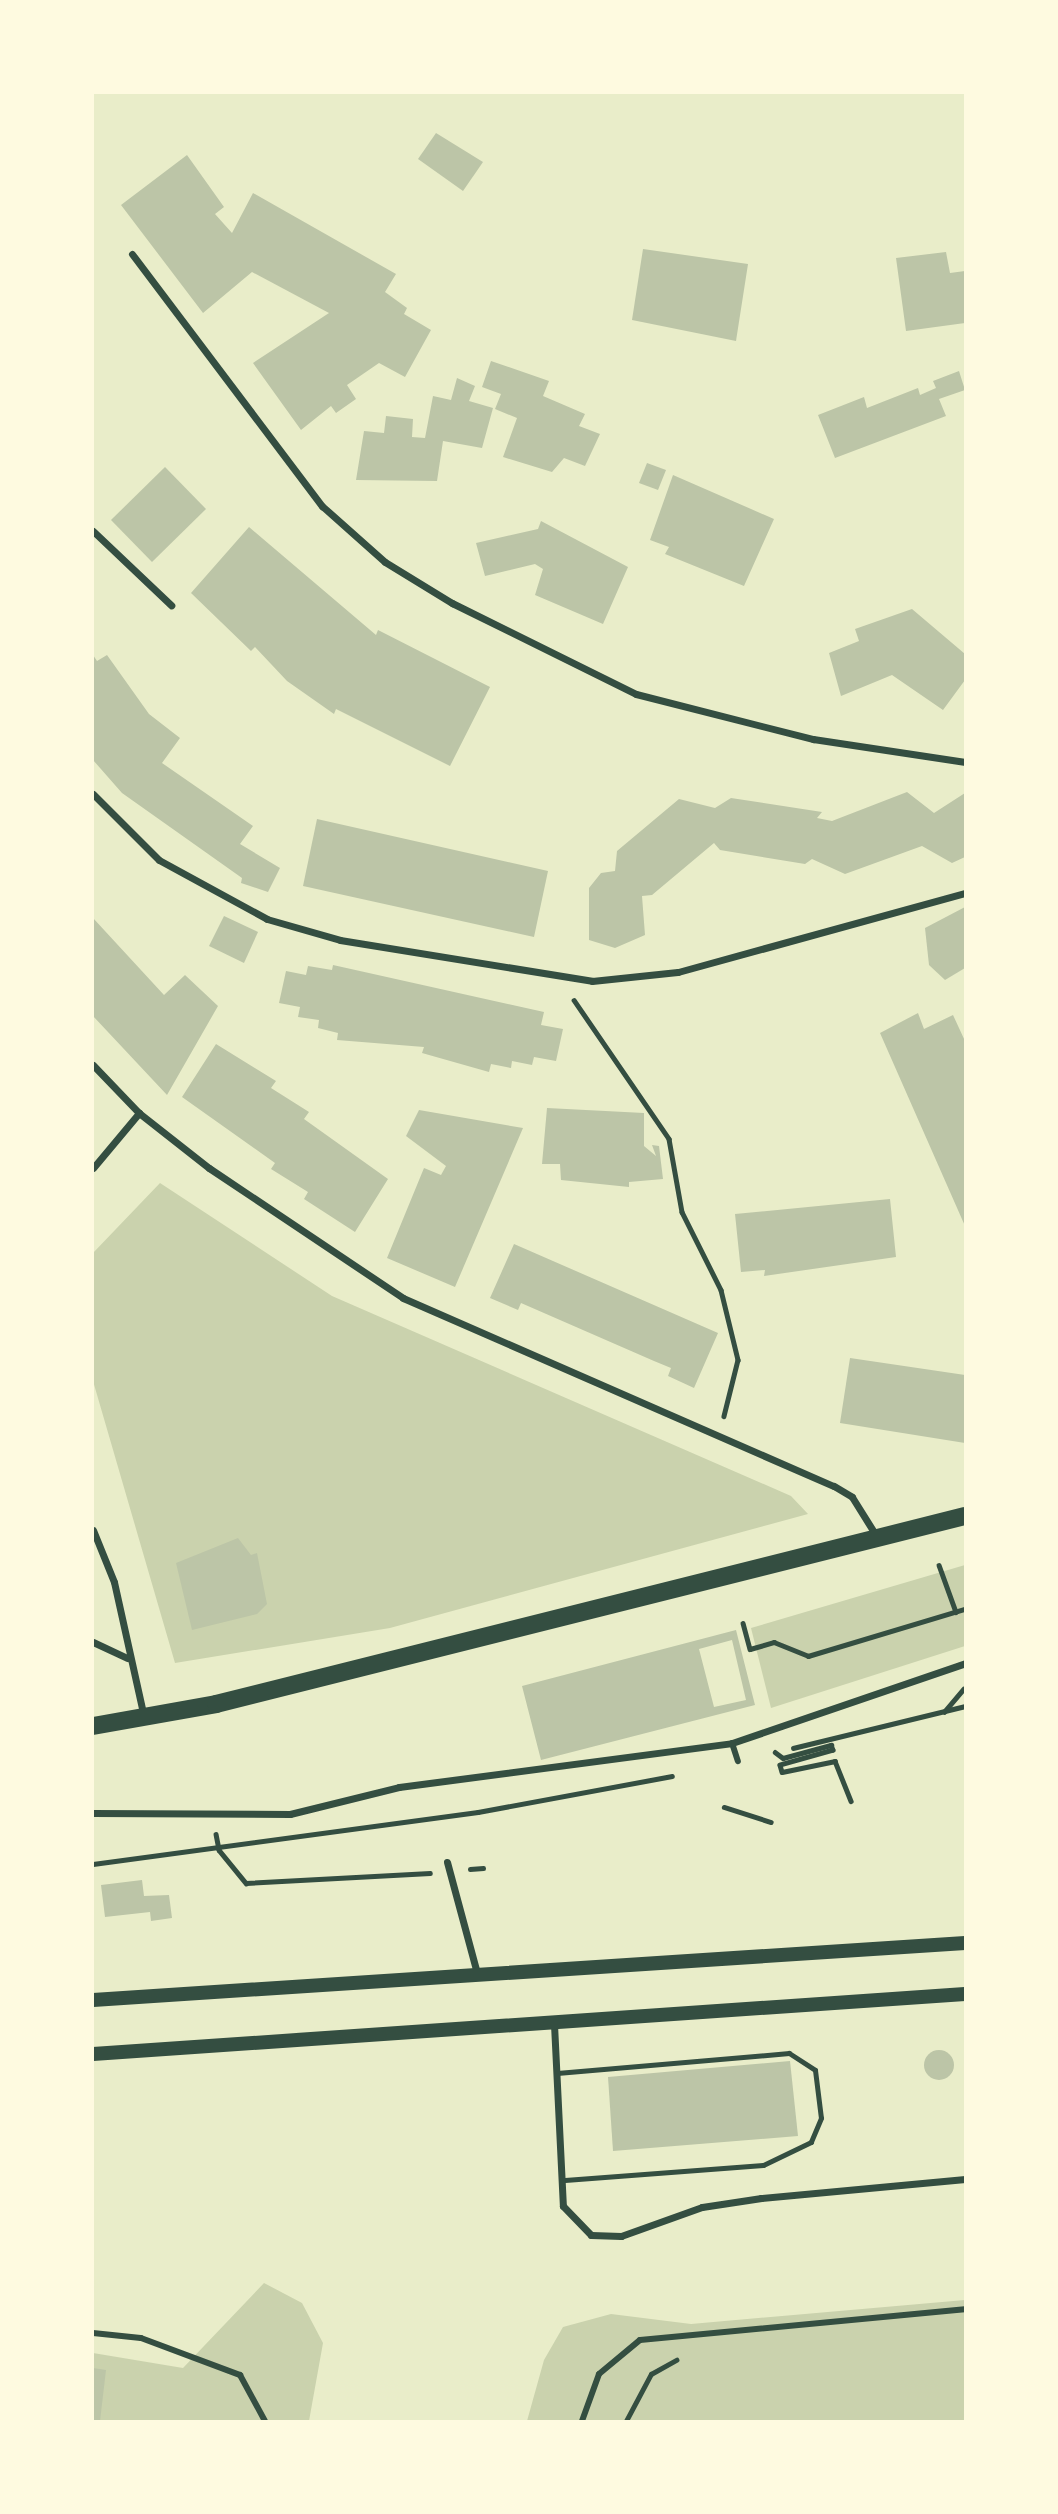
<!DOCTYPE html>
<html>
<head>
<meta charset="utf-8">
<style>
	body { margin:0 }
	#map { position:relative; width:1058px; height:2514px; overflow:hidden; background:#e9edc9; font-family:Figtree,sans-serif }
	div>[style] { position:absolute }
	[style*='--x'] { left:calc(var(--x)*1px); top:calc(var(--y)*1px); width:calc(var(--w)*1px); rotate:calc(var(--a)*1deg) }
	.green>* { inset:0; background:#cad2ad }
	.building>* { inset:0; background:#bcc5a7 }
	.round { border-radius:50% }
	.path>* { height:4.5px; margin:-2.25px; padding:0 2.25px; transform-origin:2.25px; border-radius:2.25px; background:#344e41 }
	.service>* { height:5px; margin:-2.5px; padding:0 2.5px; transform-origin:2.5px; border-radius:2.5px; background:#344e41 }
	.pedestrian>* { height:6px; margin:-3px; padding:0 3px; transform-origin:3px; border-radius:3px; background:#344e41 }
	.minor>* { height:7px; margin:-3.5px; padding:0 3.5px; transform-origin:3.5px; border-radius:3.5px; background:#344e41 }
	.secondary>* { height:14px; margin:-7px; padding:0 7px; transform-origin:7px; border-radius:7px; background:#344e41 }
	.primary>* { height:18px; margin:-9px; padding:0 9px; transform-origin:9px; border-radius:9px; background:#344e41 }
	span { translate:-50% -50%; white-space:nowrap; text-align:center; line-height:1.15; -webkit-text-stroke:6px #fefae0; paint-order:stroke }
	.frame { position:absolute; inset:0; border:94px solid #fefae0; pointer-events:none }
</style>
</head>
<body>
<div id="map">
	<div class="green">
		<div style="clip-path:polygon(160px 1183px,332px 1296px,791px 1496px,808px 1514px,390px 1628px,175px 1663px,93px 1381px,93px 1253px)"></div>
		<div style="clip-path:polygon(965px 1565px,965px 1646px,771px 1708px,751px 1628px)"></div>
		<div style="clip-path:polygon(264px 2283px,302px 2303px,323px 2343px,309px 2421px,93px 2421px,93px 2353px,183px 2368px)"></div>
		<div style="clip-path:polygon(965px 2300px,965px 2421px,527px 2421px,544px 2360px,563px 2327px,611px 2314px,691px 2324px)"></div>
	</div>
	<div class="building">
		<div style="clip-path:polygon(436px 133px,483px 162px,463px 191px,418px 159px)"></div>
		<div style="clip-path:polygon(187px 155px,224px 207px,215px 214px,232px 233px,253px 193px,396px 274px,385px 292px,407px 308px,404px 314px,431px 330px,405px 377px,379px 363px,347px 385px,356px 399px,336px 413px,331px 406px,301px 430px,253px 363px,329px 313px,252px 272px,203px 313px,121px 205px)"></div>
		<div style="clip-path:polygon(643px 249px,748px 264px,736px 341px,632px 320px)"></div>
		<div style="clip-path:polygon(946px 252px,950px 273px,965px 271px,965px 323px,906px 331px,896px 258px)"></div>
		<div style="clip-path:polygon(491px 361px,549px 381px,543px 396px,585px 414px,579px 426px,600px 434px,585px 466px,564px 458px,552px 472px,503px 457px,517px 418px,495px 409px,501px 394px,482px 387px)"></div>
		<div style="clip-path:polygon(959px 371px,965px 390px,939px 399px,946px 416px,835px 458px,818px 415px,864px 397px,867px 408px,918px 388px,920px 395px,936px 388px,933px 381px)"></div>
		<div style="clip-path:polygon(457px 378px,475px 386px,469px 401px,493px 408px,482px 448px,443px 441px,437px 481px,356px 480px,364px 431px,384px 433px,386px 416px,413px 419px,412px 437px,425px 438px,433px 396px,451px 400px)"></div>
		<div style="clip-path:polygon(647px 463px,666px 470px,658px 490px,639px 483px)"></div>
		<div style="clip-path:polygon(165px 467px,206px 509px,152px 562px,111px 520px)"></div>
		<div style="clip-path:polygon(673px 475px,774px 519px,744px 586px,665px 554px,669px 547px,650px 540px)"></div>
		<div style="clip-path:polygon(541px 521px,628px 567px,603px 624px,535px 595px,543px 569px,535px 564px,485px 576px,476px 543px,538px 529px)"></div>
		<div style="clip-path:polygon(249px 527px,376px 635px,378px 630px,490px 687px,450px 766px,336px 709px,334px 714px,287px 681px,255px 647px,251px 651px,191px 593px)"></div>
		<div style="clip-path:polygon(912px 609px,965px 654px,965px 680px,943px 710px,892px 675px,841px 696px,829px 653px,859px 641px,855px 629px)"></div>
		<div style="clip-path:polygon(93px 655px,97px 661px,107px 655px,149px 714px,180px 738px,162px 763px,253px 826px,240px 844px,280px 868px,268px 892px,241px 883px,242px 878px,122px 793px,93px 760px)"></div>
		<div style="clip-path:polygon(907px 792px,934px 813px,965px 793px,965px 857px,952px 863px,922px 846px,845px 874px,812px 859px,805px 864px,720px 850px,714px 843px,652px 895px,642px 896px,645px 935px,615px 948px,589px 940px,589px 888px,601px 873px,615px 871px,617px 851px,679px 799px,715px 808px,731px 798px,822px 812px,817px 818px,832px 821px)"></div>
		<div style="clip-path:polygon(317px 819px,548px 871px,534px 937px,303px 886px)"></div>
		<div style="clip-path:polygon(965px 907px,965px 968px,945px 980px,929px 965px,925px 928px)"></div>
		<div style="clip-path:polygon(224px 916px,258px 932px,244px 963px,209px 946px)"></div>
		<div style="clip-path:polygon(93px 918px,164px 995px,185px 975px,218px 1006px,167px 1095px,93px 1016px)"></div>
		<div style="clip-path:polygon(333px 965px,544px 1012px,541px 1025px,563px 1029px,556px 1061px,534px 1057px,532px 1065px,512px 1061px,511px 1068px,491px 1064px,489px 1072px,422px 1053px,424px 1047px,337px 1040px,338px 1033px,318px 1028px,319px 1020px,298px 1017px,300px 1007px,279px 1003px,286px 971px,306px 975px,308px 966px,332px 970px)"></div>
		<div style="clip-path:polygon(918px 1013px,924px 1029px,953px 1015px,965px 1041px,965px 1226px,880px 1033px)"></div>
		<div style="clip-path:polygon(216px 1044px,276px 1081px,271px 1088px,309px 1112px,304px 1119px,388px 1179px,355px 1232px,304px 1199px,308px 1192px,271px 1169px,275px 1163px,182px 1097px)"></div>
		<div style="clip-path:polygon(547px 1108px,644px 1113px,644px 1146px,656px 1156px,652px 1145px,659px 1146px,663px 1179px,629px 1182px,629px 1187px,561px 1180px,560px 1164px,542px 1164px)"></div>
		<div style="clip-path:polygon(419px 1110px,523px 1128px,455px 1287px,387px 1258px,424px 1168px,441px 1175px,446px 1166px,406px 1136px)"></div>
		<div style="clip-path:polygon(890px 1199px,896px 1257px,764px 1276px,765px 1270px,741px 1272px,735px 1214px)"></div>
		<div style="clip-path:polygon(514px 1244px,718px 1333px,694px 1388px,668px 1376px,671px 1368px,654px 1361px,521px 1303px,518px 1310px,490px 1298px)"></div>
		<div style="clip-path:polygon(850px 1358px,965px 1375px,965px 1443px,840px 1423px)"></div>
		<div style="clip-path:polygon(238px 1538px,251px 1555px,257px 1553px,267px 1604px,257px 1614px,192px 1630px,176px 1563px)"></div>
		<div style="clip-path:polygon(evenodd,736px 1630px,755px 1705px,541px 1760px,522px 1686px,736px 1630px,732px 1640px,746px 1700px,714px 1707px,699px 1649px,732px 1640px)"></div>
		<div style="clip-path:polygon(142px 1880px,144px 1896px,169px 1895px,172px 1918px,151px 1921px,150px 1912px,105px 1917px,101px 1885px)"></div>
		<div class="round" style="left:924px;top:2050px;width:30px;height:30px"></div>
		<div style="clip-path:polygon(790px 2061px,798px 2136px,613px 2151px,608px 2077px)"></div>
		<div style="clip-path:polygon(93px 2368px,106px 2370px,100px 2421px,93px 2421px)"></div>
	</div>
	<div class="path">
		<div style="--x:574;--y:1000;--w:168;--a:55.6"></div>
		<div style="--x:669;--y:1139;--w:74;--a:79.9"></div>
		<div style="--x:682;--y:1212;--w:87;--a:63.4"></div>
		<div style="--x:721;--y:1290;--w:72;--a:76.3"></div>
		<div style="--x:738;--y:1360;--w:58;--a:104"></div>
		<div style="--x:939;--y:1565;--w:50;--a:70.1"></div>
		<div style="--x:743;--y:1623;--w:27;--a:75"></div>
		<div style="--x:750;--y:1649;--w:25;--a:-16"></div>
		<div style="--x:774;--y:1642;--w:37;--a:22"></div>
		<div style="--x:808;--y:1656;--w:164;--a:-16.7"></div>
		<div style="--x:944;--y:1712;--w:30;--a:-50"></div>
		<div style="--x:793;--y:1748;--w:177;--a:-13.7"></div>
		<div style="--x:775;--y:1752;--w:10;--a:37"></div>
		<div style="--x:783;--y:1758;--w:50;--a:-15.2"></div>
		<div style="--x:831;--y:1745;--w:5;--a:68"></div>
		<div style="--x:833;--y:1750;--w:55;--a:164.2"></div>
		<div style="--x:780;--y:1765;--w:7;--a:74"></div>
		<div style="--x:782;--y:1772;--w:54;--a:-11.7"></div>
		<div style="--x:835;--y:1761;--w:43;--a:68.2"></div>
		<div style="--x:724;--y:1807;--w:49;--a:17.7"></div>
		<div style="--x:216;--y:1834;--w:16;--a:79"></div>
		<div style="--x:219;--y:1850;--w:43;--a:50.7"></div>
		<div style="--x:246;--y:1883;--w:184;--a:-3.1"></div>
		<div style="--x:93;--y:1864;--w:388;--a:-7.7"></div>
		<div style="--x:478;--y:1812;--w:197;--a:-10.5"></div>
		<div style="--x:470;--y:1869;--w:13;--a:-4"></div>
		<div style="--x:626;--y:2421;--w:53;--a:-62"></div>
		<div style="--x:651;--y:2374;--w:29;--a:-29"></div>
	</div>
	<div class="service">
		<div style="--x:557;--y:2073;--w:233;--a:-4.9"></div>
		<div style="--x:789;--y:2053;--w:31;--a:33"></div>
		<div style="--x:815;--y:2070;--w:48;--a:82.9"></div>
		<div style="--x:821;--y:2118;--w:26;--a:113"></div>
		<div style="--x:811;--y:2142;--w:53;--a:154.4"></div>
		<div style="--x:763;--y:2165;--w:202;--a:175.7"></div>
	</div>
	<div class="pedestrian">
		<div style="--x:732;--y:1743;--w:19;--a:72"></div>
		<div style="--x:93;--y:2333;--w:48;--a:5.9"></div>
		<div style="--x:141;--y:2338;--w:106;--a:20.5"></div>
		<div style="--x:240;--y:2375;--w:52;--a:61.5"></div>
		<div style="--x:582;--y:2421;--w:50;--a:-70.1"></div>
		<div style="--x:599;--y:2374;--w:53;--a:-39.7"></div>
		<div style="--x:640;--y:2340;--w:326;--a:-5.4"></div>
	</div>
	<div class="minor">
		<div style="--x:132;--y:254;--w:316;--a:53"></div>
		<div style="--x:322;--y:506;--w:84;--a:41.6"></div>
		<div style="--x:385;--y:562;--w:79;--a:31.5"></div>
		<div style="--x:452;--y:603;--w:205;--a:26.3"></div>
		<div style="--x:636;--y:694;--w:183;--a:14.3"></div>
		<div style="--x:813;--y:739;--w:154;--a:8.6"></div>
		<div style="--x:93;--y:531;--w:108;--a:43.5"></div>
		<div style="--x:93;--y:794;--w:93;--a:45"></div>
		<div style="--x:159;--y:860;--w:123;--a:28.6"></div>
		<div style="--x:267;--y:919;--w:76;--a:16"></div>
		<div style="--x:340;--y:940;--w:255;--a:9.2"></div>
		<div style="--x:592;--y:981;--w:86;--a:-6"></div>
		<div style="--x:678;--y:972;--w:298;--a:-15.4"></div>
		<div style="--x:93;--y:1065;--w:66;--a:46.2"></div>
		<div style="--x:139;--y:1113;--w:89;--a:38.2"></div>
		<div style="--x:209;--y:1168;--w:234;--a:33.8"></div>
		<div style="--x:403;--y:1298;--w:470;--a:23.6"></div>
		<div style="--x:834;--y:1486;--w:21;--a:31"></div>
		<div style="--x:852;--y:1497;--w:47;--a:58"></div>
		<div style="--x:93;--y:1168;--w:72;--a:-50.1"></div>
		<div style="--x:93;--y:1530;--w:56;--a:68"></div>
		<div style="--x:114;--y:1582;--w:138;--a:77.5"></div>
		<div style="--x:93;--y:1642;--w:38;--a:25"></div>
		<div style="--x:93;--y:1813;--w:197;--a:0.3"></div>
		<div style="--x:290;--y:1814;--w:112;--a:-13.9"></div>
		<div style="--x:399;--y:1787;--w:336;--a:-7.5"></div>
		<div style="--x:732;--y:1743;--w:246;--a:-18.9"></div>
		<div style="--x:447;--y:1862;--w:115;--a:74.9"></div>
		<div style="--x:554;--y:2024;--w:182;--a:87.2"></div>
		<div style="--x:563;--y:2206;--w:40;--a:46"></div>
		<div style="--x:591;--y:2235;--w:30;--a:2"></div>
		<div style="--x:621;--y:2236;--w:86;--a:-19.7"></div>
		<div style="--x:702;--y:2207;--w:60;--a:-8.7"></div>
		<div style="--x:761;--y:2198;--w:205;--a:-5.3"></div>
	</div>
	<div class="secondary">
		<div style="--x:93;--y:2000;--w:874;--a:-3.74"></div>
		<div style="--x:93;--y:2054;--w:874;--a:-3.94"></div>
	</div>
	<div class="primary">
		<div style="--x:93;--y:1726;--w:125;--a:-10.1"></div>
		<div style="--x:216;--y:1704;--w:772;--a:-14.09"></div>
	</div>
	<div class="frame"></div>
</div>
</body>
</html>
